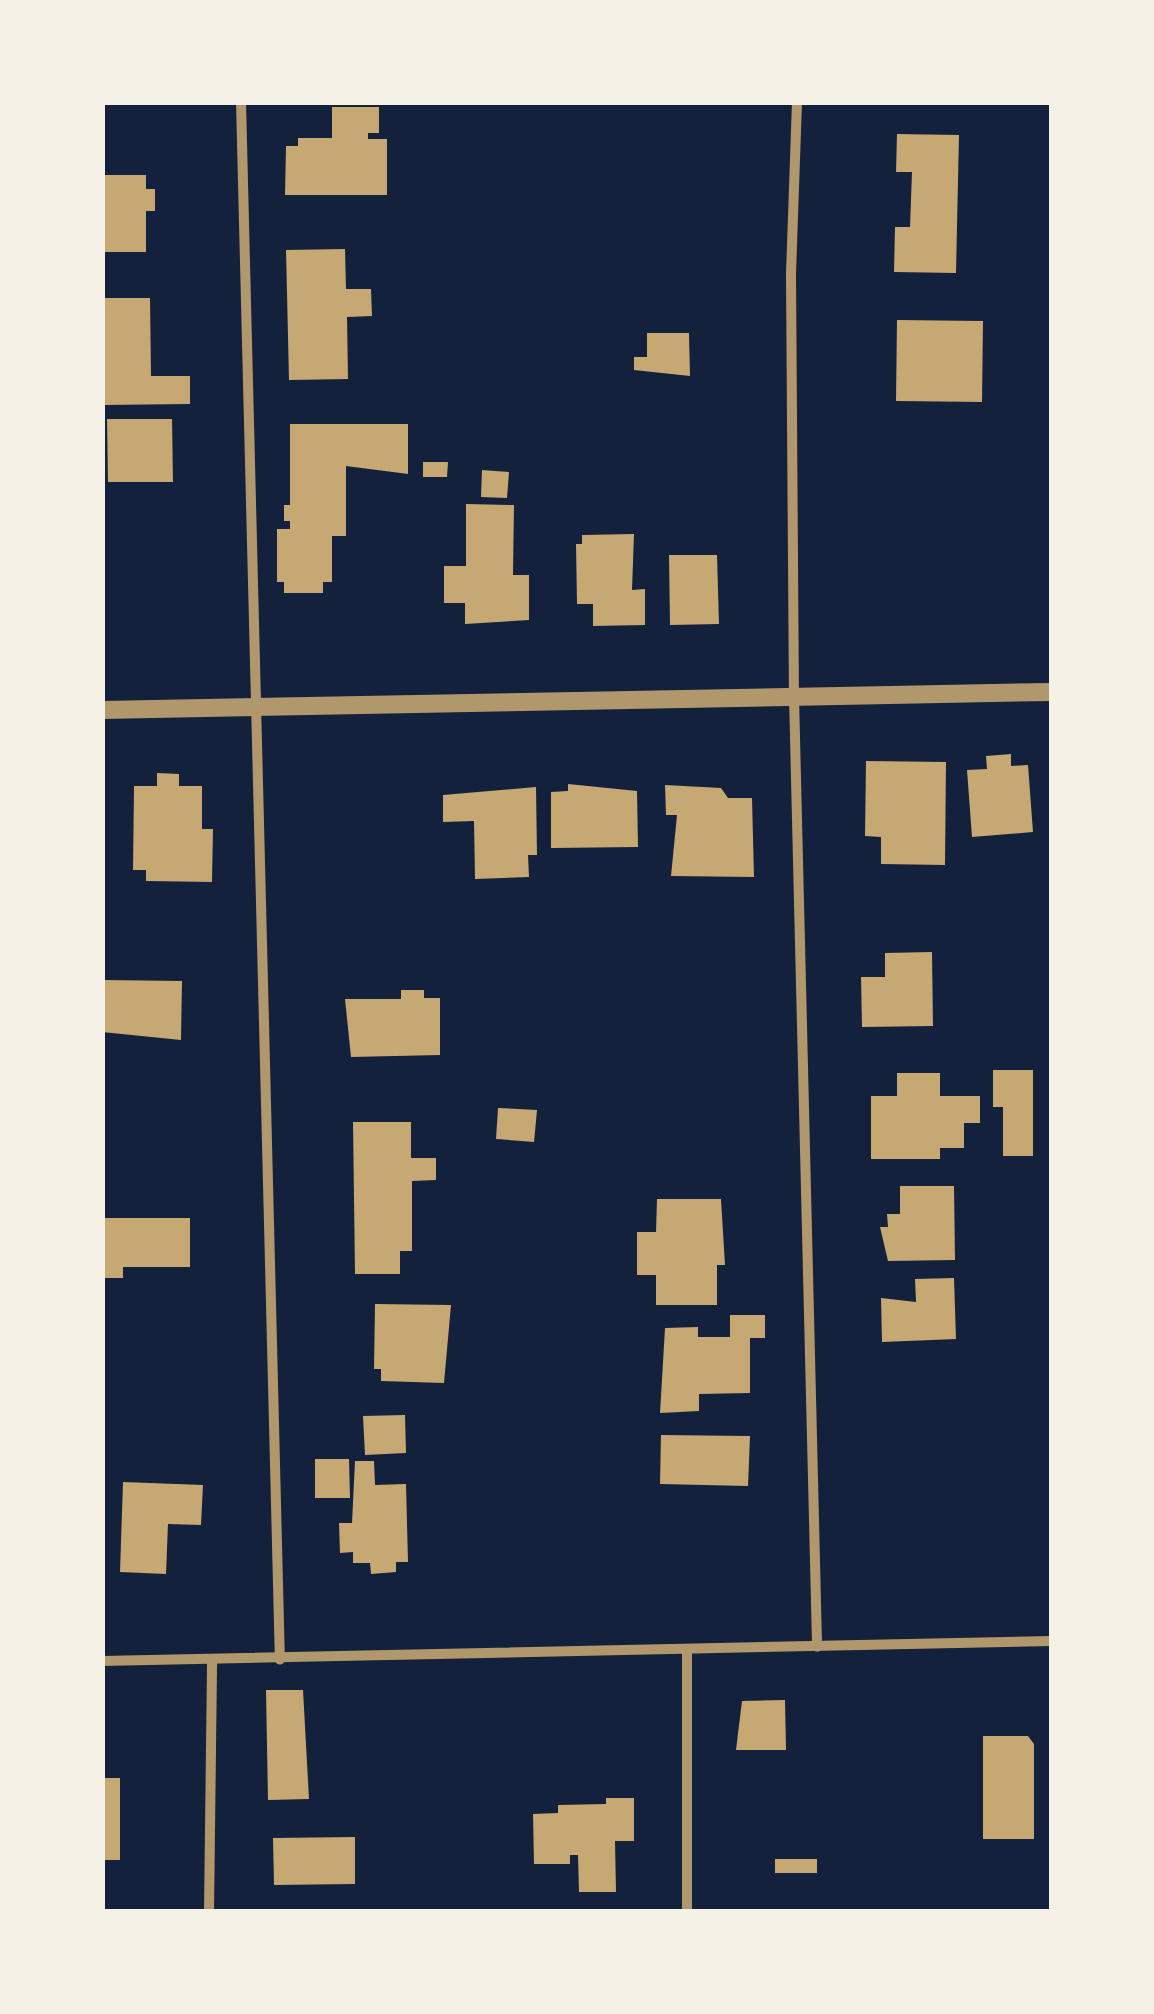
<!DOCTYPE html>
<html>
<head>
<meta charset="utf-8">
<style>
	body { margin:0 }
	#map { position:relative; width:1154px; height:2014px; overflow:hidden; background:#14213d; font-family:Roboto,sans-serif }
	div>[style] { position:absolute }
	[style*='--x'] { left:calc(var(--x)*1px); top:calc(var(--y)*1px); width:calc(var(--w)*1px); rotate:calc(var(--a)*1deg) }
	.building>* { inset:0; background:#c6a872 }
	.minor>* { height:10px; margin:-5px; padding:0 5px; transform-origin:5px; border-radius:5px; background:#b1986c }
	.tertiary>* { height:18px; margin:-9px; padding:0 9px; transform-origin:9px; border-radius:9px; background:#b1986c }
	span { translate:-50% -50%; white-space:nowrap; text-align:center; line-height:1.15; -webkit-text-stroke:9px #f6f1e7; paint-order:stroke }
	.frame { position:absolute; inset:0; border:105px solid #f6f1e7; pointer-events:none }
</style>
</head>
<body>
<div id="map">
	<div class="building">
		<div style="clip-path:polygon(332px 107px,379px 107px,379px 133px,368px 133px,368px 139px,387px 139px,387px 195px,285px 195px,286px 146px,298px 146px,298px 138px,332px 138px)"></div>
		<div style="clip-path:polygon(897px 134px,959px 135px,956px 273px,894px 272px,895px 227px,910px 227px,912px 172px,896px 172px)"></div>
		<div style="clip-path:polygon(102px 175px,146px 175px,146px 189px,155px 189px,155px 211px,146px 211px,146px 252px,102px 252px)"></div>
		<div style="clip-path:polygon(345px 249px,346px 289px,371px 289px,372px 316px,347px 317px,348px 379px,289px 380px,286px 250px)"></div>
		<div style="clip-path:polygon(102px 298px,150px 298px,151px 376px,190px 376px,190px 404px,104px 405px)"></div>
		<div style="clip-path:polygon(897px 320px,983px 321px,982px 402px,896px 401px)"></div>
		<div style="clip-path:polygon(647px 333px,689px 333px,690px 376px,634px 370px,634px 357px,647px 357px)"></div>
		<div style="clip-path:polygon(107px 419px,172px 419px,173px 482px,108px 482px)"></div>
		<div style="clip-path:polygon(290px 424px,408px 424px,408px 474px,346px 466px,346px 536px,332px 536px,332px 582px,323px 582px,323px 593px,284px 593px,284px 582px,277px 582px,277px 529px,290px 529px,290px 521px,284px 521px,284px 505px,290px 505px)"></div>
		<div style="clip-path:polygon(423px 462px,448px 462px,447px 477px,423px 477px)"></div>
		<div style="clip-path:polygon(482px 470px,509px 472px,507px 498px,481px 497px)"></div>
		<div style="clip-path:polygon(466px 504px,514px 505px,513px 575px,529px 575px,529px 620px,465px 624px,465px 603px,444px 603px,444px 566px,466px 566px)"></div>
		<div style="clip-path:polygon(634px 534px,632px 590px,645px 589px,645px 625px,593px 626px,593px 604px,577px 604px,576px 544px,582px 544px,582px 535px)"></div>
		<div style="clip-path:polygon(669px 555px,717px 555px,719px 624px,670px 625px)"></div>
		<div style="clip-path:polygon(1011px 754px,1011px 766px,1028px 765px,1033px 832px,972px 837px,967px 770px,987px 769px,986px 756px)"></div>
		<div style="clip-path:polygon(866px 761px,946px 762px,945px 865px,881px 864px,881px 837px,865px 836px)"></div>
		<div style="clip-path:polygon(157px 773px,179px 774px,179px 786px,202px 786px,202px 829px,213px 829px,212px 882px,146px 881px,146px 870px,133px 870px,134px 786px,157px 786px)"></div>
		<div style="clip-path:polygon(568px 784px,637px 791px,638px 847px,551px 848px,551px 792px,568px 791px)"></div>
		<div style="clip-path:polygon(665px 785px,721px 788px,728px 798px,752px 798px,754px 877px,671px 876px,677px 815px,666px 815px)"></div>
		<div style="clip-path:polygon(536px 787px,537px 855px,528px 855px,529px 877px,475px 879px,474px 821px,443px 822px,443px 795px)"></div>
		<div style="clip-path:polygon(932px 952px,933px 1026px,862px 1027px,861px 977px,885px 977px,885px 953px)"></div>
		<div style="clip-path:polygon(102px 980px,182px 981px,181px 1040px,102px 1032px)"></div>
		<div style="clip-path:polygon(401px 990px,424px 990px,424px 998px,440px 998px,440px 1055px,351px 1057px,345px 999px,401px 999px)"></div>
		<div style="clip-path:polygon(993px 1070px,1033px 1070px,1033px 1156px,1003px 1156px,1003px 1107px,993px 1107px)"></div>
		<div style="clip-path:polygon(897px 1073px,940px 1073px,940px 1096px,980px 1096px,980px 1123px,964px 1123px,964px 1148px,940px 1148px,940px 1159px,871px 1159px,871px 1096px,897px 1096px)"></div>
		<div style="clip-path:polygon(498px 1108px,537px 1110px,534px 1142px,496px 1139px)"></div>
		<div style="clip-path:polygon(353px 1122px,411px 1122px,411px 1158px,436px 1158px,436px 1180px,412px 1181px,412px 1251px,400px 1251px,400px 1274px,355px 1274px)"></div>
		<div style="clip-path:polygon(900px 1186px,954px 1186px,955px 1260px,888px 1261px,880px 1227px,888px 1227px,887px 1214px,900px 1214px)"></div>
		<div style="clip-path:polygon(657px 1199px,721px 1199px,725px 1265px,717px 1265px,717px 1305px,656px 1305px,656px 1275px,637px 1275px,637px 1232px,656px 1232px)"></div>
		<div style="clip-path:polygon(102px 1218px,190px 1218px,190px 1267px,123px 1267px,123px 1278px,102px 1278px)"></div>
		<div style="clip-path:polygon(954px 1278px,956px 1339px,882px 1342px,881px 1298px,916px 1302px,915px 1279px)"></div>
		<div style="clip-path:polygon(375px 1304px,451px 1305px,444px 1383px,381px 1381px,381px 1369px,374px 1369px)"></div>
		<div style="clip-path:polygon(730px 1315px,765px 1315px,765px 1338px,750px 1338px,750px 1393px,699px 1394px,699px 1411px,660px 1413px,665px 1328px,698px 1327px,698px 1337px,730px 1337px)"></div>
		<div style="clip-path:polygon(405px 1415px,406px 1453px,365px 1455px,363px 1416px)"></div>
		<div style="clip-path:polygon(661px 1435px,750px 1436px,748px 1486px,660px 1484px)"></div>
		<div style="clip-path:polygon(315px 1459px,349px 1459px,350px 1498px,315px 1498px)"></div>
		<div style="clip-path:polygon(355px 1461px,374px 1461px,375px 1485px,406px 1484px,408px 1562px,396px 1562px,396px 1572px,371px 1574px,370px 1563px,353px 1563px,353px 1552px,340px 1553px,339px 1523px,352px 1523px)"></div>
		<div style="clip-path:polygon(123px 1482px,203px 1485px,201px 1525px,168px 1524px,166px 1574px,120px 1572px)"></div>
		<div style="clip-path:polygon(266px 1690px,303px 1690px,309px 1799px,268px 1800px)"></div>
		<div style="clip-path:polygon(785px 1700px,786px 1750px,736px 1750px,742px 1701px)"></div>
		<div style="clip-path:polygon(983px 1736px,1028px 1736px,1034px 1744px,1034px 1839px,983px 1839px)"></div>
		<div style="clip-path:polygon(102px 1778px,120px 1778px,120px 1860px,102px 1860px)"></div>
		<div style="clip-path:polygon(606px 1798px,634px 1798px,634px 1841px,615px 1841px,616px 1892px,579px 1892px,578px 1855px,570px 1855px,570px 1864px,534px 1864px,533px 1814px,558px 1813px,558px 1805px,606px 1804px)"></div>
		<div style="clip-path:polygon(355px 1837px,355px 1884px,274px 1885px,273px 1838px)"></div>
		<div style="clip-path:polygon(775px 1859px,817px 1859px,817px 1873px,775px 1873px)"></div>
	</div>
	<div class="minor">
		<div style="--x:241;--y:102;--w:1558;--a:88.57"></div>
		<div style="--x:797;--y:102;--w:173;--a:92"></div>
		<div style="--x:791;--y:275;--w:421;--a:89.6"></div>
		<div style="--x:794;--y:696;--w:951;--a:88.61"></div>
		<div style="--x:102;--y:1661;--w:950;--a:-1.21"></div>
		<div style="--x:209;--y:1912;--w:251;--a:-89.3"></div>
		<div style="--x:687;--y:1912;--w:262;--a:-90"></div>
	</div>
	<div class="tertiary">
		<div style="--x:102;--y:710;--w:950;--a:-1.09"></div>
	</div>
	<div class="frame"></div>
</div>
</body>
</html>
